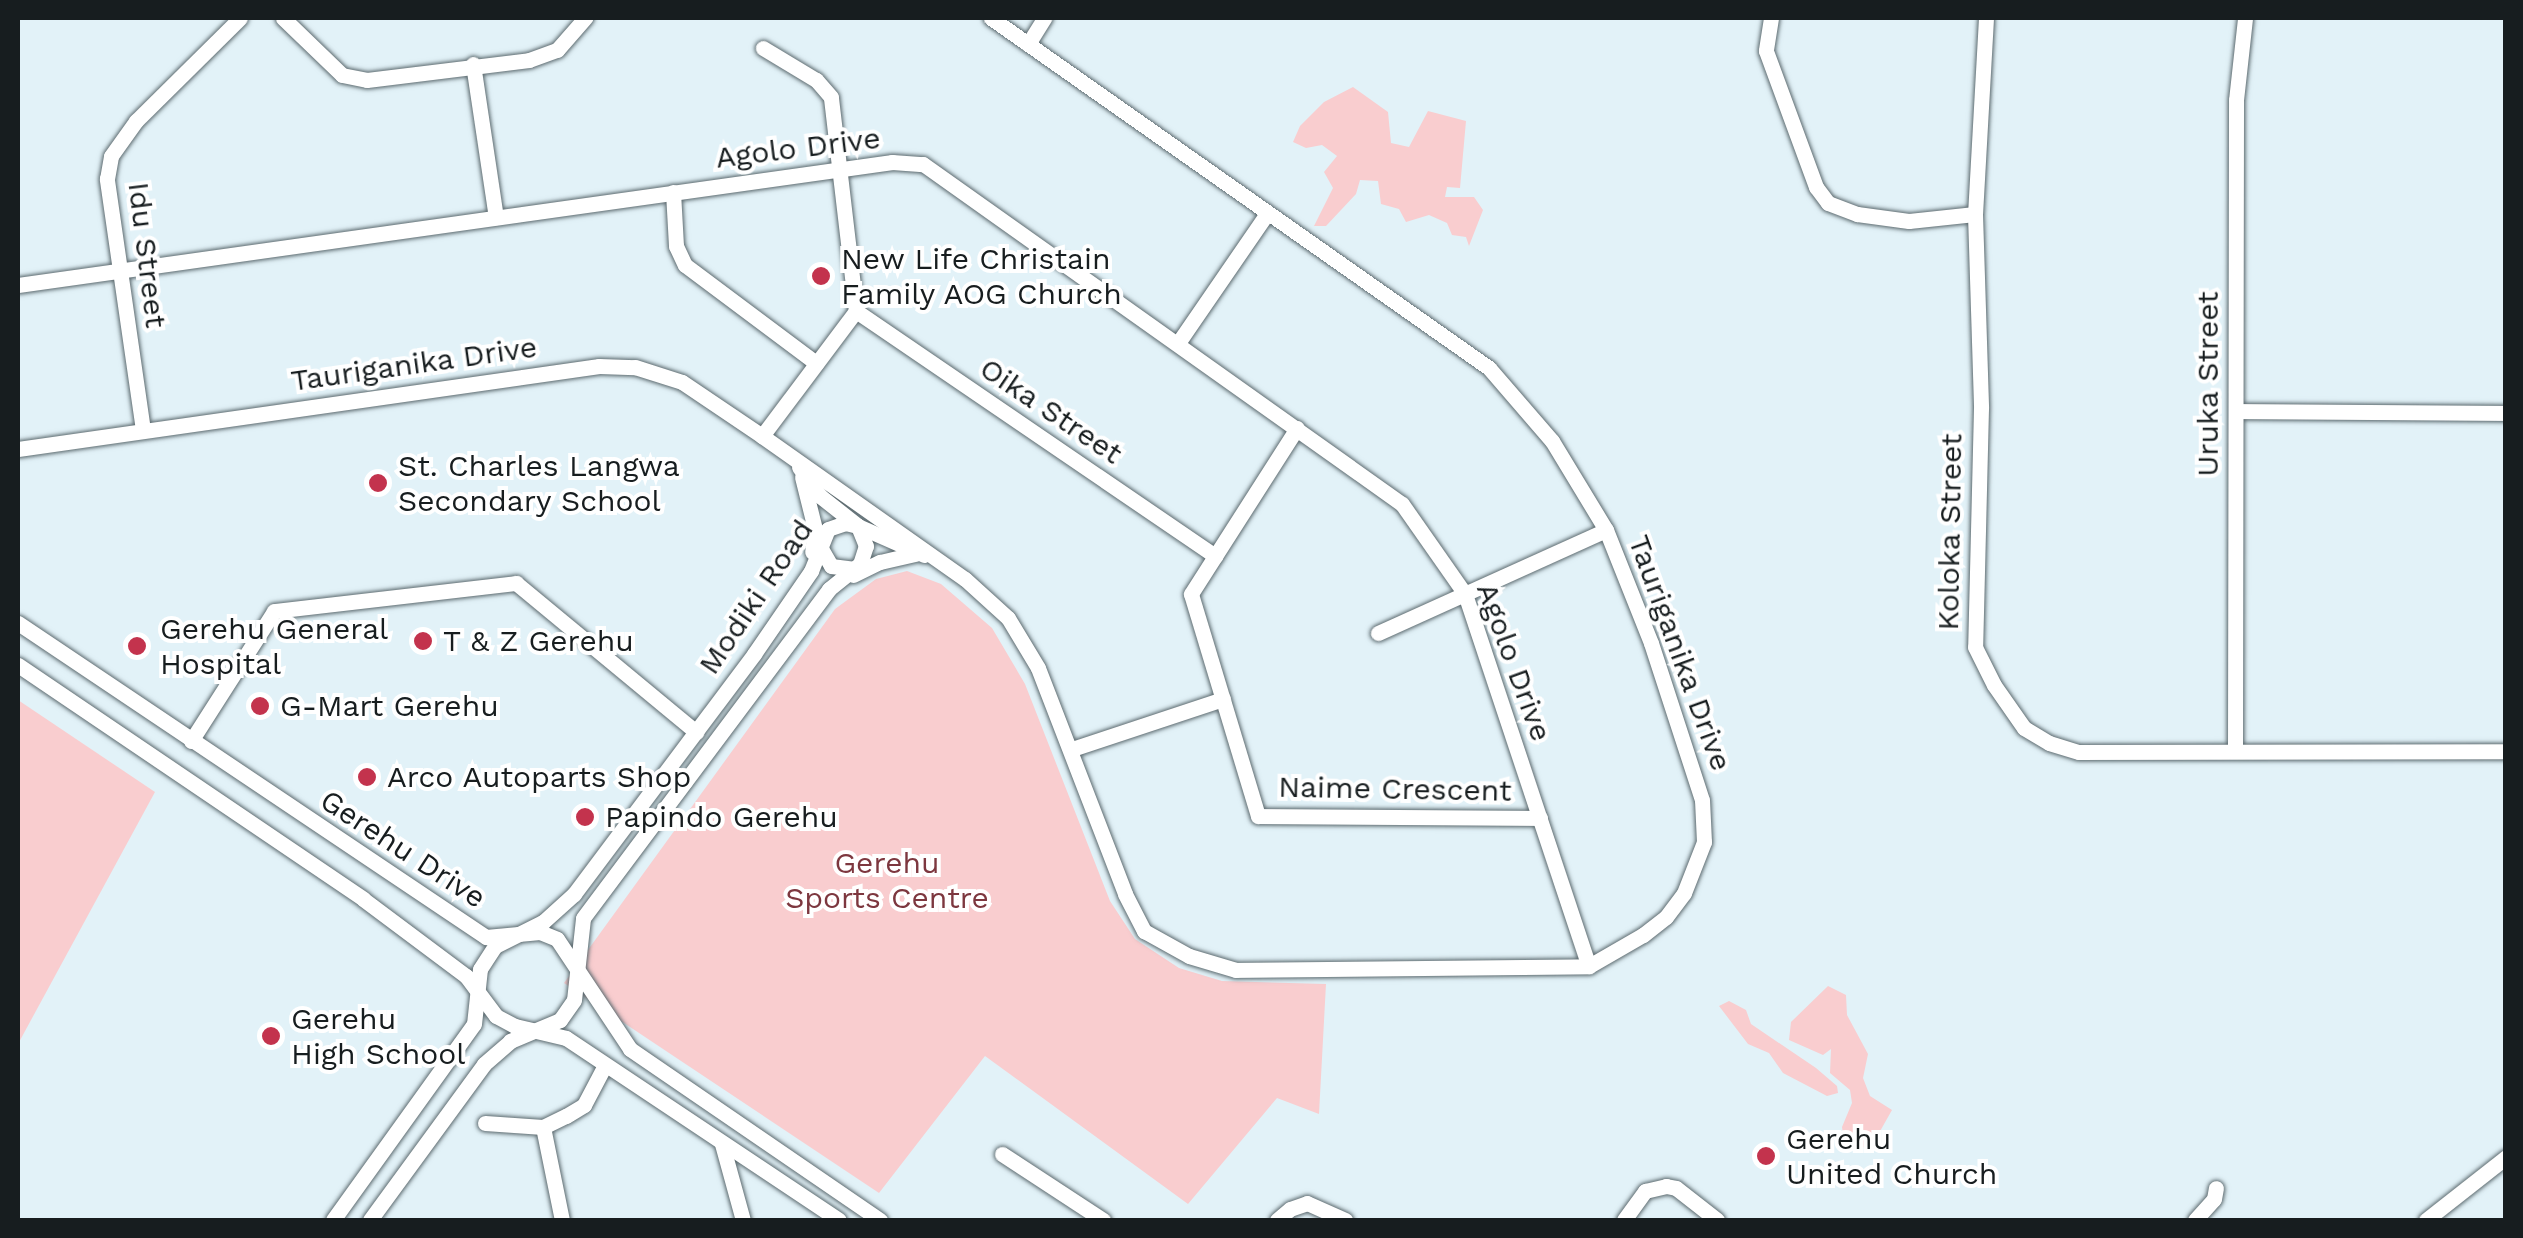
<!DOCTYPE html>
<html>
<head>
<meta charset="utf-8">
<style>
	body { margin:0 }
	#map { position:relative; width:2523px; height:1238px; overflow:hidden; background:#e2f2f8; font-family:"Work Sans",sans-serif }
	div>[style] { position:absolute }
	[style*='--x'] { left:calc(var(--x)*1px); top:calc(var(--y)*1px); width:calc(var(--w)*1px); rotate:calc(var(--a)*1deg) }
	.green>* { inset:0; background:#f9cdcf }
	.roads { filter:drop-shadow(0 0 2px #5c6a6f) drop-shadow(0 0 2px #5c6a6f) }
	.minor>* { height:15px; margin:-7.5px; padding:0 7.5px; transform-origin:7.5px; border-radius:7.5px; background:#fff }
	.dots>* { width:28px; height:28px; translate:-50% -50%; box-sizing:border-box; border:5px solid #fff; border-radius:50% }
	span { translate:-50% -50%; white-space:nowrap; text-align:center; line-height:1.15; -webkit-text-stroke:8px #fff; paint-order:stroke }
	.street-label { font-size:30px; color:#171d1f }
	.poi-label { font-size:30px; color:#171d1f }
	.left { translate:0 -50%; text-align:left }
	.park-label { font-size:30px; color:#7d373f }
	.frame { position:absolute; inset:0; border:20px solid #171d1f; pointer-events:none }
</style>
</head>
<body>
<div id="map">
	<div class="green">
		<div style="clip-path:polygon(1353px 87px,1388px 112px,1391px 143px,1409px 147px,1428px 111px,1466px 121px,1460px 188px,1447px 187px,1445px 197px,1474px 197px,1483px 210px,1469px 246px,1466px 237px,1452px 235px,1447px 223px,1429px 215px,1406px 222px,1399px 209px,1381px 204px,1378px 181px,1360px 180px,1356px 194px,1326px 226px,1314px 226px,1333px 188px,1324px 172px,1337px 156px,1322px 145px,1306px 148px,1293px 142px,1300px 126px,1324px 102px)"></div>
		<div style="clip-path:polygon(907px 571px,941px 584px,992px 628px,1025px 684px,1110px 901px,1135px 939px,1179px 968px,1222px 981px,1326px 984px,1319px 1114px,1277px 1098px,1188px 1204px,985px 1056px,879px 1193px,564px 983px,835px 609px,876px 579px)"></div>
		<div style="clip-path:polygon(18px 700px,155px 792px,18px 1044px)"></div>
		<div style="clip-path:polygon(1828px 986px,1846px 995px,1847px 1015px,1868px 1054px,1863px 1078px,1870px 1096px,1892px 1110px,1870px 1149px,1844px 1142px,1842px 1127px,1852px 1103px,1850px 1090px,1830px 1073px,1831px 1049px,1823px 1055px,1789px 1040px,1791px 1022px)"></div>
		<div style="clip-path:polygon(1729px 1001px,1746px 1010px,1751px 1024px,1816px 1068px,1837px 1086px,1838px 1093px,1827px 1096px,1783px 1073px,1769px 1053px,1748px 1044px,1719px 1006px)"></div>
	</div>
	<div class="roads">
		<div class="minor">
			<div style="--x:283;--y:18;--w:82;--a:44"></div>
			<div style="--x:342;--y:75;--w:25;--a:11"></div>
			<div style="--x:367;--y:80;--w:163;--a:-7"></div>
			<div style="--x:529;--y:60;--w:30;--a:-20"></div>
			<div style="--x:557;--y:50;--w:43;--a:-48.8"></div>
			<div style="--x:1771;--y:18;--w:33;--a:99"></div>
			<div style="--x:1766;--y:51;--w:145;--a:69.8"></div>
			<div style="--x:1816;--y:187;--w:20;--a:53"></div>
			<div style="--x:1828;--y:203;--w:31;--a:21"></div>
			<div style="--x:1857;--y:214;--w:52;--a:7.7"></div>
			<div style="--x:1909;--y:221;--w:66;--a:-6.1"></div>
			<div style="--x:1986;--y:18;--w:196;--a:93.2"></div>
			<div style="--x:1975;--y:214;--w:194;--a:88.2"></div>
			<div style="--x:1981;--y:408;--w:239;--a:91.4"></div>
			<div style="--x:1975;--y:647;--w:42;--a:63.4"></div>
			<div style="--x:1994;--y:685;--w:52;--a:55.1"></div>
			<div style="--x:2024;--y:728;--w:29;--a:31"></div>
			<div style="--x:2049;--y:743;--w:31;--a:17"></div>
			<div style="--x:2079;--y:752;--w:427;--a:-0.1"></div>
			<div style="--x:1028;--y:44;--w:31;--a:-58"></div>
			<div style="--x:473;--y:64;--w:155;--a:81.5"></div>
			<div style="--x:673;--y:192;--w:54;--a:86.8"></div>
			<div style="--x:676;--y:246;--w:21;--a:65"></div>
			<div style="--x:685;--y:265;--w:164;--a:36.8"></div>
			<div style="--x:18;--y:285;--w:883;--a:-8.01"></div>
			<div style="--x:892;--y:162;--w:31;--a:4"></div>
			<div style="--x:923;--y:164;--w:587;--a:35.37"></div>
			<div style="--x:1402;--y:504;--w:110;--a:55"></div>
			<div style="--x:1465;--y:594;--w:392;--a:71.6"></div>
			<div style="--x:856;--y:311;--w:435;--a:34.3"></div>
			<div style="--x:1178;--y:343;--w:155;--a:-55.5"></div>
			<div style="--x:2236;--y:411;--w:270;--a:0.4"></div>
			<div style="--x:1297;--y:428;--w:197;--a:122.6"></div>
			<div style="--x:1191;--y:594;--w:232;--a:73.2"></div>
			<div style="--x:1258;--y:816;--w:282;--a:0.4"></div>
			<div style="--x:143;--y:430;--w:254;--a:-98.2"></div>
			<div style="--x:107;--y:179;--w:23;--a:-80"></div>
			<div style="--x:111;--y:156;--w:43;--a:-54.5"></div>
			<div style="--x:136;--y:121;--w:146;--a:-44.7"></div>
			<div style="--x:762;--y:436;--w:156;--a:-53.1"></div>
			<div style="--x:856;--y:311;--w:215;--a:-96.7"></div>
			<div style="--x:831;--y:97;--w:23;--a:-131"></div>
			<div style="--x:816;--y:80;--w:62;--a:-148.9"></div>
			<div style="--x:18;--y:449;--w:587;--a:-8.13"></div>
			<div style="--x:599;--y:366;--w:36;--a:2"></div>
			<div style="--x:635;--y:367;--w:49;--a:17.7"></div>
			<div style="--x:682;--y:382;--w:97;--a:34"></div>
			<div style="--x:762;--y:436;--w:248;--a:35.2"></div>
			<div style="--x:965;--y:579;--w:58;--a:42.2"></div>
			<div style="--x:1008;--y:618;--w:58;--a:59"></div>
			<div style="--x:1038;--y:668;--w:242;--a:68.9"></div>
			<div style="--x:1125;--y:894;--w:42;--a:62.8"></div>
			<div style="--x:1144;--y:931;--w:51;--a:29.1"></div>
			<div style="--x:1189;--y:956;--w:49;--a:16.6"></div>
			<div style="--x:1236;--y:970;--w:353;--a:-0.6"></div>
			<div style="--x:1589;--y:966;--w:62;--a:-29.9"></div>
			<div style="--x:1643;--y:935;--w:29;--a:-38"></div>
			<div style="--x:1666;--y:917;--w:30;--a:-53"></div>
			<div style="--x:1684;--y:893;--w:55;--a:-68.6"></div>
			<div style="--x:1704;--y:842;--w:42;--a:-92.7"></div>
			<div style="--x:1702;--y:800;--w:165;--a:-108"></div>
			<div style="--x:1651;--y:643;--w:122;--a:-111.7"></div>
			<div style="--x:1606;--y:530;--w:104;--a:-121.2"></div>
			<div style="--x:1552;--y:441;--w:96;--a:-130.8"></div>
			<div style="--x:1489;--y:368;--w:609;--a:-144.9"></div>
			<div style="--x:799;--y:467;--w:36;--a:54"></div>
			<div style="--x:820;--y:496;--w:48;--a:38.3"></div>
			<div style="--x:858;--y:526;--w:72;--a:23.7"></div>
			<div style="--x:802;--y:477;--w:54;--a:76"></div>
			<div style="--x:815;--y:529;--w:23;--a:97"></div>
			<div style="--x:819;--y:545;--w:24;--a:60"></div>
			<div style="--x:831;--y:566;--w:24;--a:7"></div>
			<div style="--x:853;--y:575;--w:30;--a:-26"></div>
			<div style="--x:880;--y:562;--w:37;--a:-13"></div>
			<div style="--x:18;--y:623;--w:564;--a:33.86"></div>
			<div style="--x:486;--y:937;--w:54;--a:-5.3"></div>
			<div style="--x:540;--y:932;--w:18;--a:22"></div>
			<div style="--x:557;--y:939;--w:132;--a:56.4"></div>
			<div style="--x:630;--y:1049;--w:303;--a:34.4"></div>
			<div style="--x:1378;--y:633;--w:250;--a:-24.3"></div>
			<div style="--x:18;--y:665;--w:417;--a:34.1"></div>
			<div style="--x:363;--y:899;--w:129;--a:36.8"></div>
			<div style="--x:466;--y:976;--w:50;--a:53.1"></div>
			<div style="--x:496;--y:1016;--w:21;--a:28"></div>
			<div style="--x:515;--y:1026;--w:52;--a:13.2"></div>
			<div style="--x:566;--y:1038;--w:328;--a:33.7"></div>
			<div style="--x:191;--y:741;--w:154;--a:-57.4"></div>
			<div style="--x:274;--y:611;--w:244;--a:-6.6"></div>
			<div style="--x:516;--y:583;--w:234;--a:39.6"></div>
			<div style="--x:1072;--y:749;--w:159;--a:-18.3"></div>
			<div style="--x:2235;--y:751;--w:651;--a:-89.91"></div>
			<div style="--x:2236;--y:100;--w:82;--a:-83.7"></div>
			<div style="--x:485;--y:1123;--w:58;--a:3.9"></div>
			<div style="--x:543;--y:1127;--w:25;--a:-26"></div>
			<div style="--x:566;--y:1116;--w:21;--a:-31"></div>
			<div style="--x:584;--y:1105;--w:45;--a:-62.3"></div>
			<div style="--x:543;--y:1127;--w:95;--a:78.5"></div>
			<div style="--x:722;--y:1144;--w:79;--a:74.6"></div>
			<div style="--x:1002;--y:1154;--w:121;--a:33.2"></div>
			<div style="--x:333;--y:1220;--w:241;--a:-54.3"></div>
			<div style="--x:474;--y:1024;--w:55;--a:-83.8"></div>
			<div style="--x:480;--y:969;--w:27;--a:-57"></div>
			<div style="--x:495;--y:946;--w:54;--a:-26.6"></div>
			<div style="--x:543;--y:922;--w:42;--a:-42.1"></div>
			<div style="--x:574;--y:894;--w:300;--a:-53.1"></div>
			<div style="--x:754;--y:654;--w:101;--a:-55.5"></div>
			<div style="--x:811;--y:571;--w:45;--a:-68"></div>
			<div style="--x:828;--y:529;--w:18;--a:-19"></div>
			<div style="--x:845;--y:523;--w:13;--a:13"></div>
			<div style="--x:370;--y:1220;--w:193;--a:-53.8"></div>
			<div style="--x:484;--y:1064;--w:35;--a:-41"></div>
			<div style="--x:510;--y:1041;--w:54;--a:-22.8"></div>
			<div style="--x:560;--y:1020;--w:24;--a:-55"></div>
			<div style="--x:574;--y:1000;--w:82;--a:-83.7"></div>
			<div style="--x:583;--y:918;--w:411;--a:-53.2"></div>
			<div style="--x:829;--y:589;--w:40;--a:-39"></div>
			<div style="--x:860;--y:564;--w:19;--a:-72"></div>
			<div style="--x:866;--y:546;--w:22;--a:-112"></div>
			<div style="--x:1277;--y:1220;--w:17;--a:-40"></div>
			<div style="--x:1290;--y:1209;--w:18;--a:-19"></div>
			<div style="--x:1307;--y:1203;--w:42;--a:24.1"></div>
			<div style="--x:1624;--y:1220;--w:36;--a:-54"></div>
			<div style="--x:1645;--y:1191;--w:22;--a:-13"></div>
			<div style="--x:1666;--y:1186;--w:10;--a:11"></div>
			<div style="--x:1676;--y:1188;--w:52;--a:38"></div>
			<div style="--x:2195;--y:1220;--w:28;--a:-48"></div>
			<div style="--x:2214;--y:1199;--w:11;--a:-80"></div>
			<div style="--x:2426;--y:1220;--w:102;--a:-38.2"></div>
		</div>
	</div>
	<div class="dots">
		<div style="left:821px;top:276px;background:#c3334d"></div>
		<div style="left:378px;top:483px;background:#c3334d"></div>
		<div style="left:423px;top:641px;background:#c3334d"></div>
		<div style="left:137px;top:646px;background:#c3334d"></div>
		<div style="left:260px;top:706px;background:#c3334d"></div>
		<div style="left:367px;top:777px;background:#c3334d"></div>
		<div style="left:585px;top:817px;background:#c3334d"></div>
		<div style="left:271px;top:1036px;background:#c3334d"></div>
		<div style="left:1766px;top:1156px;background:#c3334d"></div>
	</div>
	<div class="street-label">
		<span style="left:798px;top:148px;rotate:-7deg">Agolo Drive</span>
		<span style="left:147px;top:255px;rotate:83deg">Idu Street</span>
		<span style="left:414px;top:364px;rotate:-8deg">Tauriganika Drive</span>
		<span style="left:2208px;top:384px;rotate:-90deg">Uruka Street</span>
		<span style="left:1051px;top:411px;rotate:34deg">Oika Street</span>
		<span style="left:1950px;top:532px;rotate:-89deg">Koloka Street</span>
		<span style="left:756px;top:597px;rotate:-56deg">Modiki Road</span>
		<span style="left:1680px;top:653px;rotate:70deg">Tauriganika Drive</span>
		<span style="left:1514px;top:662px;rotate:70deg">Agolo Drive</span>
		<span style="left:1395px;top:789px;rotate:1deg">Naime Crescent</span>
		<span style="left:403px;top:849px;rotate:33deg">Gerehu Drive</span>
	</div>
	<div class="poi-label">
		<span class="left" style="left:841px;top:276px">New Life Christain<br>Family AOG Church</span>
		<span class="left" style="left:398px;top:483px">St. Charles Langwa<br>Secondary School</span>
		<span class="left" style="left:160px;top:646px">Gerehu General<br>Hospital</span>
		<span class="left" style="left:443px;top:641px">T &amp; Z Gerehu</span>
		<span class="left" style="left:280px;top:706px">G-Mart Gerehu</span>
		<span class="left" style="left:387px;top:777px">Arco Autoparts Shop</span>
		<span class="left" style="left:605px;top:817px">Papindo Gerehu</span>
		<span class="left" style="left:291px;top:1036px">Gerehu<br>High School</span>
		<span class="left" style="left:1786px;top:1156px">Gerehu<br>United Church</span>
	</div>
	<div class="park-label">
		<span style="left:887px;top:880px">Gerehu<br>Sports Centre</span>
	</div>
	<div class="frame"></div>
</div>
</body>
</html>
